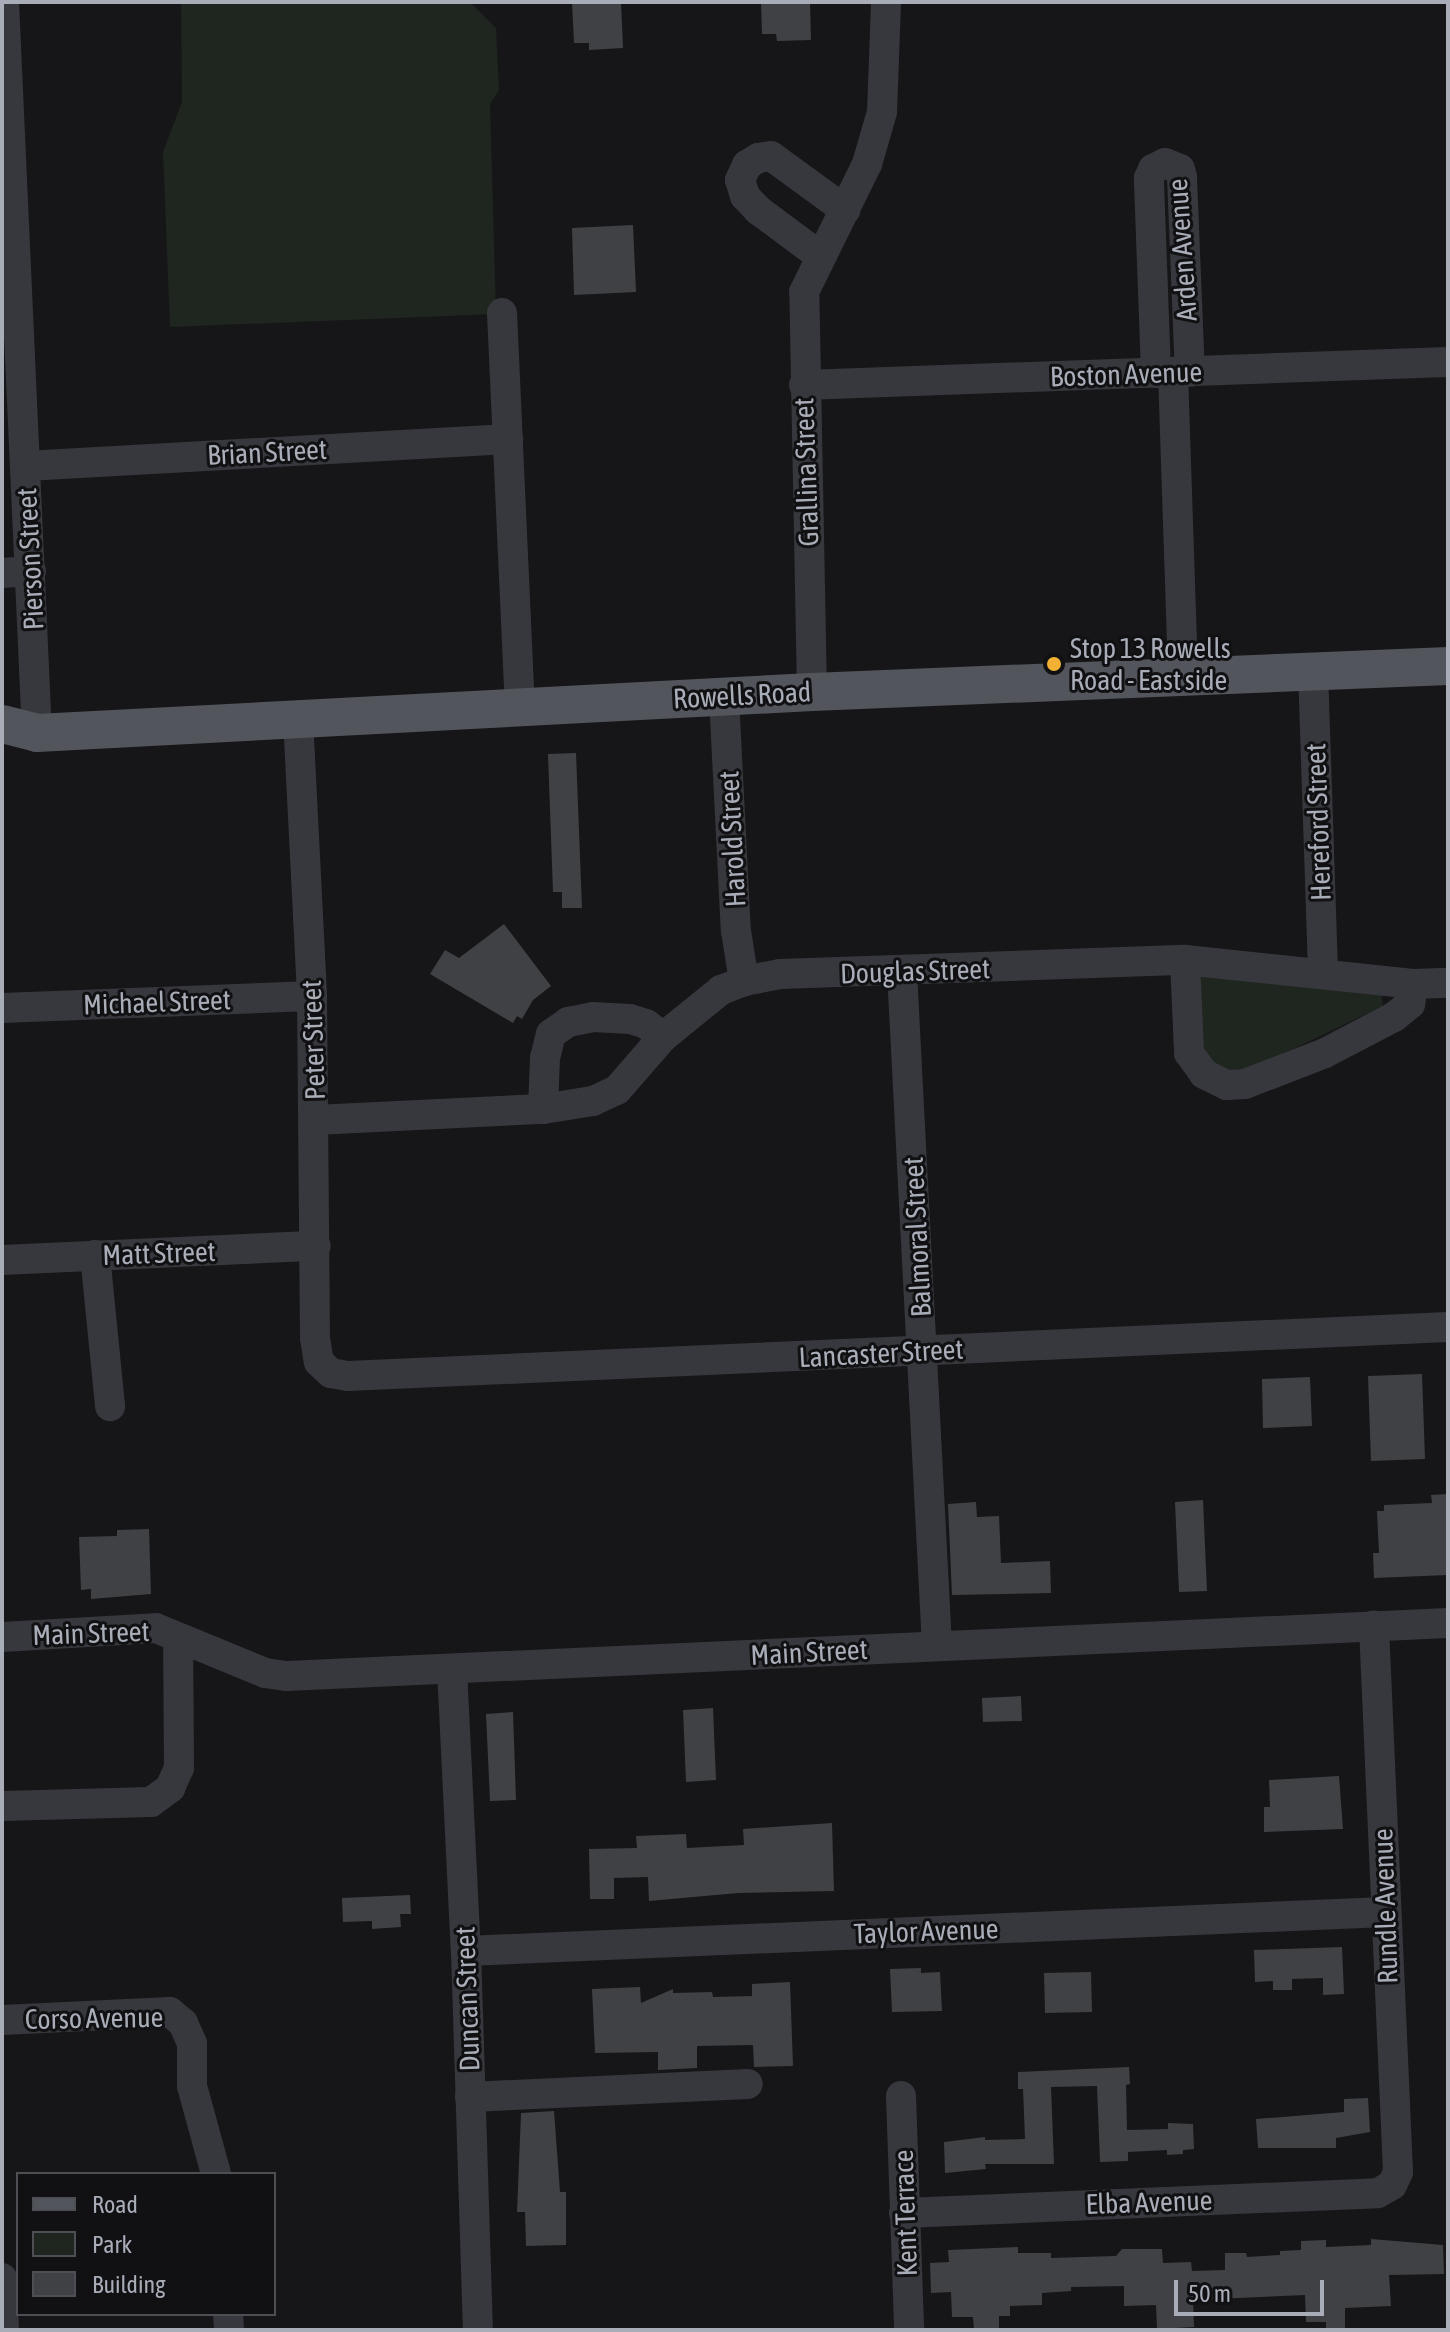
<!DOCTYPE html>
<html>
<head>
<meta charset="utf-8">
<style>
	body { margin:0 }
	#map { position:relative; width:1450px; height:2332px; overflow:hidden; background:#161618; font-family:"Asap Condensed",sans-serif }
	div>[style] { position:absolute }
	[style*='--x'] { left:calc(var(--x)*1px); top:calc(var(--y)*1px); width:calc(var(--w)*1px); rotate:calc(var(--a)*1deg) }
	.green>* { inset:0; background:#1e261f }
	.building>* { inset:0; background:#404145 }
	.minor>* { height:30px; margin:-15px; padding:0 15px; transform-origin:15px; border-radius:15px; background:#37383d }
	.major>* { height:38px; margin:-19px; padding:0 19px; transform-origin:19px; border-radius:19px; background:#53555c }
	.dots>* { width:22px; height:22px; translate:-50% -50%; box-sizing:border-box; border:4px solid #111113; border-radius:50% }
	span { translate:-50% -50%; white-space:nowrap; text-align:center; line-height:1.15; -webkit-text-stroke:6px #111113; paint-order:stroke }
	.street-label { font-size:28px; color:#a8adb8 }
	.poi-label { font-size:28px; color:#a8adb8 }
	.left { translate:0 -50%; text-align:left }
	.frame { position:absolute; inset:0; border:4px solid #a8adb8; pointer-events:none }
	.legend { position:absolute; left:16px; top:2172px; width:260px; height:144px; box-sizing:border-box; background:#111113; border:2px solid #4d4f55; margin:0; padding:10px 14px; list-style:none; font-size:24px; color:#a8adb8 }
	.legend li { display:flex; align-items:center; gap:16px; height:40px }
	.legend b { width:40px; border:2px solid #4d4f55 }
	.scale { position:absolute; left:1174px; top:2280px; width:150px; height:36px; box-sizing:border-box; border:4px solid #a8adb8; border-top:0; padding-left:10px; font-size:24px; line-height:28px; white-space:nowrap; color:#a8adb8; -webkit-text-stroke:6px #111113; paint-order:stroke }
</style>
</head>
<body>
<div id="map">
	<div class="green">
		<div style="clip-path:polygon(181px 2px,470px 2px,496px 28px,499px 90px,490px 104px,496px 314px,170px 327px,163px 152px,182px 102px)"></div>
		<div style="clip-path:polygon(1195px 975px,1381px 991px,1383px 1006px,1243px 1073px,1220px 1071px,1203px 1056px)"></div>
	</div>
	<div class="building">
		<div style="clip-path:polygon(572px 2px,621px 2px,623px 48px,589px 50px,589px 43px,574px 43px)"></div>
		<div style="clip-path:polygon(761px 2px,810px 2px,811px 40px,777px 41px,776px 34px,762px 34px)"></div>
		<div style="clip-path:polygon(633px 225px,636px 292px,574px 295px,572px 228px)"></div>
		<div style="clip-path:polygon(576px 753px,582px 908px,562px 908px,562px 892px,553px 892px,548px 754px)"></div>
		<div style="clip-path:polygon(504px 924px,551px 986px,533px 1000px,522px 1019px,517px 1016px,513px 1023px,430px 974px,445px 950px,459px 958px)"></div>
		<div style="clip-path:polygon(1422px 1374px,1425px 1459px,1371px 1461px,1368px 1376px)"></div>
		<div style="clip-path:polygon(1310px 1377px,1312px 1426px,1263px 1428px,1262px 1379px)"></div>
		<div style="clip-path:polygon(1448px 1494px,1448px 1575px,1374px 1578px,1373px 1553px,1379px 1553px,1377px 1511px,1384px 1511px,1384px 1505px,1432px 1503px,1431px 1495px)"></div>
		<div style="clip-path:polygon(1203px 1500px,1207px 1591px,1179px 1592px,1175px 1502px)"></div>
		<div style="clip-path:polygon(976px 1502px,977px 1517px,999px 1516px,1001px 1563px,1050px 1561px,1051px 1593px,952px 1595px,948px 1504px)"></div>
		<div style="clip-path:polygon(149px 1529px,151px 1594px,91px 1599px,91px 1589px,81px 1590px,79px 1537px,117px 1536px,117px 1530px)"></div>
		<div style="clip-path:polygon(1021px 1696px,1022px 1721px,983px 1722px,982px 1698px)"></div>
		<div style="clip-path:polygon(713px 1708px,716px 1780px,686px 1782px,683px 1710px)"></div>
		<div style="clip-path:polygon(513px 1712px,516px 1800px,490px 1801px,486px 1714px)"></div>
		<div style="clip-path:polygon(1339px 1776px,1343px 1829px,1264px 1832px,1264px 1807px,1270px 1807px,1269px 1780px)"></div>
		<div style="clip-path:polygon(832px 1823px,834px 1891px,738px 1893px,649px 1901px,648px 1877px,614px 1878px,614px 1899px,590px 1899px,589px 1849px,637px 1848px,636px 1836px,686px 1834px,687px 1848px,744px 1845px,743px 1829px)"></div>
		<div style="clip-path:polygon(410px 1895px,411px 1914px,400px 1914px,401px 1927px,372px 1929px,372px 1921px,343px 1922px,342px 1898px)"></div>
		<div style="clip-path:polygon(1342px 1947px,1344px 1994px,1323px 1995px,1323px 1978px,1292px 1979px,1292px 1990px,1273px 1990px,1273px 1981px,1255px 1982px,1254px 1950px)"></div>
		<div style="clip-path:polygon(921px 1968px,921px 1973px,940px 1972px,942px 2011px,892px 2012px,890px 1969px)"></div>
		<div style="clip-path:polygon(1091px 1972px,1092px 2012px,1045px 2013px,1044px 1973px)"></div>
		<div style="clip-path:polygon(790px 1982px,793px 2066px,754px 2067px,753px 2045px,697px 2046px,697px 2068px,658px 2070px,658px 2052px,595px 2053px,592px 1989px,640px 1987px,641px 2003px,673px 1989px,673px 1993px,712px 1992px,713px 1997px,752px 1996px,752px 1984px)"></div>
		<div style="clip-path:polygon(1129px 2067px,1130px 2084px,1126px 2085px,1127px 2130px,1168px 2129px,1168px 2123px,1193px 2124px,1194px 2149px,1183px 2150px,1183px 2154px,1167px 2155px,1167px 2150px,1128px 2152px,1128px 2161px,1100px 2162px,1097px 2086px,1051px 2087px,1054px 2164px,985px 2164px,986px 2169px,945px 2173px,944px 2142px,985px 2137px,985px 2140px,1025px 2139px,1023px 2089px,1018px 2089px,1018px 2072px)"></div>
		<div style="clip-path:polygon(1368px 2098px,1370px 2132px,1336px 2138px,1336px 2148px,1258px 2148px,1256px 2119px,1344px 2112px,1344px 2099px)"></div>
		<div style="clip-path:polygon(554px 2111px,560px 2192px,566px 2192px,566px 2245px,526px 2246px,525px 2212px,517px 2212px,521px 2113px)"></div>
		<div style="clip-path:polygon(1371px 2239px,1443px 2245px,1444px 2274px,1389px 2275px,1391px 2306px,1345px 2308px,1345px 2330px,1326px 2330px,1326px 2322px,1306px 2322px,1305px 2295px,1193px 2300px,1194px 2327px,1157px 2329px,1156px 2305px,1124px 2306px,1124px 2286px,1071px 2287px,1071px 2291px,1042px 2293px,1042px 2305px,1010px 2306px,1010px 2316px,999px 2316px,999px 2330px,974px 2330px,973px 2317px,952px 2317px,951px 2292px,931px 2293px,930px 2263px,949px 2262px,948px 2250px,1018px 2247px,1018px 2253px,1051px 2253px,1051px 2258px,1116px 2256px,1122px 2249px,1162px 2249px,1163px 2263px,1191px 2262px,1192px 2271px,1225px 2270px,1225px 2253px,1246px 2253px,1247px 2257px,1280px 2255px,1280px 2251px,1301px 2250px,1301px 2241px,1326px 2240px,1326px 2247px,1371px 2245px)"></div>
	</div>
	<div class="minor">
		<div style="--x:4;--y:2;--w:732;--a:87.42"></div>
		<div style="--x:820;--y:256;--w:77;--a:-143.4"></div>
		<div style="--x:758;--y:210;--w:19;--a:-133"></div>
		<div style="--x:745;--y:196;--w:17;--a:-107"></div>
		<div style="--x:740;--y:180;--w:17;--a:-65"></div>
		<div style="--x:747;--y:165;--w:13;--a:-32"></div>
		<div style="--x:758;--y:158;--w:13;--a:-9"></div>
		<div style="--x:771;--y:156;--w:92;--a:36.1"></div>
		<div style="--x:502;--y:313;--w:393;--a:87.4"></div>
		<div style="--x:1173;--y:372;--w:304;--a:88.1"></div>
		<div style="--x:1156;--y:373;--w:195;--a:-92.1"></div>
		<div style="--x:1149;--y:178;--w:10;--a:-66"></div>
		<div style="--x:1153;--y:169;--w:13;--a:-27"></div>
		<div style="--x:1165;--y:163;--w:16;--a:22"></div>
		<div style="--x:1180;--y:169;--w:8;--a:76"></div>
		<div style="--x:1182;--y:177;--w:195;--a:87.7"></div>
		<div style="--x:804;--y:385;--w:644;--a:-2.05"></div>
		<div style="--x:26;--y:466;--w:483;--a:-3.2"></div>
		<div style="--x:2;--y:573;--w:29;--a:-4"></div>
		<div style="--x:1313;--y:670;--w:304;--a:88.1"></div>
		<div style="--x:812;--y:692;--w:400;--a:-91.1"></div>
		<div style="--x:804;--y:292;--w:143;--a:-63.8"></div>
		<div style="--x:867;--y:164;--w:54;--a:-73.9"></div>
		<div style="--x:882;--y:112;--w:110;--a:-87.9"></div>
		<div style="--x:724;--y:697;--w:234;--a:87.1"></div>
		<div style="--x:736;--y:931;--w:51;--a:80.9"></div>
		<div style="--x:298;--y:718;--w:278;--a:87.1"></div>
		<div style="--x:312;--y:996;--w:342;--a:89.5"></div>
		<div style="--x:315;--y:1338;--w:24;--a:81"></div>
		<div style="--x:319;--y:1362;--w:16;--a:43"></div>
		<div style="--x:331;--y:1373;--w:17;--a:10"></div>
		<div style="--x:348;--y:1376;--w:1101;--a:-2.55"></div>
		<div style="--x:1185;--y:960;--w:93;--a:87.5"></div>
		<div style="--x:1189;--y:1053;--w:26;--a:54"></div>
		<div style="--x:1204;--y:1074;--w:25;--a:26"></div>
		<div style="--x:1227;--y:1085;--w:18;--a:-3"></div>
		<div style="--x:1245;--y:1084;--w:86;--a:-21.2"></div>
		<div style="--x:1325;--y:1053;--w:78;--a:-27.6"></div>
		<div style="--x:1394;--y:1017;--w:21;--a:-39"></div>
		<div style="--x:1410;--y:1004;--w:20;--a:-81"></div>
		<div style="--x:902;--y:972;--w:675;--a:87.03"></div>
		<div style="--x:2;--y:1008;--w:310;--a:-2.2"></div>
		<div style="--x:543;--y:1109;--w:51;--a:-87.8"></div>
		<div style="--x:545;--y:1058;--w:25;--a:-76"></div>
		<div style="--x:551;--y:1034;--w:21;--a:-35"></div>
		<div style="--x:568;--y:1022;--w:25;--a:-11"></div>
		<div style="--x:593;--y:1017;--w:37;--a:3"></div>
		<div style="--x:630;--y:1019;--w:17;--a:17"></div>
		<div style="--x:646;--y:1024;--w:21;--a:37"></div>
		<div style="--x:315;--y:1120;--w:228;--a:-2.8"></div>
		<div style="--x:543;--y:1109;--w:51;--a:-9.1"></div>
		<div style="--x:593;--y:1101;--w:26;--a:-25"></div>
		<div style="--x:617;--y:1090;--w:70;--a:-49"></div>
		<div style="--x:663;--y:1037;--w:75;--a:-39"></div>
		<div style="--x:721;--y:990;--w:25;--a:-21"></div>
		<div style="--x:744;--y:981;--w:37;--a:-11"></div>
		<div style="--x:780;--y:974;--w:405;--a:-2"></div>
		<div style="--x:1185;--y:960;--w:229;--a:6"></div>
		<div style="--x:1413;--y:984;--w:35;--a:-2"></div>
		<div style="--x:95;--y:1255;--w:152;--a:84.3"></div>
		<div style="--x:2;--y:1260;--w:314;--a:-2.6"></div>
		<div style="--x:2;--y:1637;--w:154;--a:-3.3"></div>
		<div style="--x:156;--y:1628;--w:118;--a:22.4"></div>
		<div style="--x:265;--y:1673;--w:22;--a:8"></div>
		<div style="--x:287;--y:1676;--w:1162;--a:-2.61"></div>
		<div style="--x:452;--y:1669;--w:282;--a:87.2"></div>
		<div style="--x:466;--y:1951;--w:379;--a:88.2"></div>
		<div style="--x:2;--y:1806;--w:149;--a:-1.5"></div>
		<div style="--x:151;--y:1802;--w:24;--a:-36"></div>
		<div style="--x:170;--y:1788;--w:22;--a:-66"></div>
		<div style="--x:179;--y:1768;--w:130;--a:-90.4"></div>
		<div style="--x:466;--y:1951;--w:920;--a:-2.43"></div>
		<div style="--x:2;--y:2020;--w:168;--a:-2.7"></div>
		<div style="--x:170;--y:2012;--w:17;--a:40"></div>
		<div style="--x:183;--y:2023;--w:22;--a:66"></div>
		<div style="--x:192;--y:2043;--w:43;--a:90"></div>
		<div style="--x:192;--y:2086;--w:91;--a:74.7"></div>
		<div style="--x:901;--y:2096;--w:234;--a:88"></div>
		<div style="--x:470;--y:2097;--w:278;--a:-2.7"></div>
		<div style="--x:904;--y:2213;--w:474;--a:-2.4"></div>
		<div style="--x:1378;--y:2193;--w:16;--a:-30"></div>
		<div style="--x:1392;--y:2185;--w:14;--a:-65"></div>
		<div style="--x:1398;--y:2172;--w:547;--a:-92.52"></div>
		<div style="--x:2;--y:2278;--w:52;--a:87.8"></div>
		<div style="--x:228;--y:2314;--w:16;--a:86"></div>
	</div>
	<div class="major">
		<div style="--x:2;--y:724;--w:36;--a:14"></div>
		<div style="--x:37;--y:733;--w:776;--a:-3.03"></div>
		<div style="--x:812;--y:692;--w:637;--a:-2.34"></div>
	</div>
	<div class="dots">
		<div style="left:1054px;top:664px;background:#f2b134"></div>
	</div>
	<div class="street-label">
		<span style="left:1182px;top:250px;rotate:-94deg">Arden Avenue</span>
		<span style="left:1126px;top:374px;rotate:-2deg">Boston Avenue</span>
		<span style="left:267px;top:452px;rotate:-3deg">Brian Street</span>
		<span style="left:806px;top:472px;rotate:-92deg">Grallina Street</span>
		<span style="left:30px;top:559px;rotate:-93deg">Pierson Street</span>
		<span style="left:742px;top:695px;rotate:-3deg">Rowells Road</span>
		<span style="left:1318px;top:822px;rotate:-92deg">Hereford Street</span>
		<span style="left:732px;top:839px;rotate:-93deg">Harold Street</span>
		<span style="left:915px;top:971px;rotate:-2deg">Douglas Street</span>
		<span style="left:157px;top:1002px;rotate:-2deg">Michael Street</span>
		<span style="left:313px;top:1040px;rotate:-92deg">Peter Street</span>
		<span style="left:917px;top:1237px;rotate:-93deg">Balmoral Street</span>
		<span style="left:159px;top:1253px;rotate:-2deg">Matt Street</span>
		<span style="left:881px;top:1353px;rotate:-3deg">Lancaster Street</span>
		<span style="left:91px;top:1633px;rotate:-2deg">Main Street</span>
		<span style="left:809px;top:1652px;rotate:-3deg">Main Street</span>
		<span style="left:1385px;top:1906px;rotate:-92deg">Rundle Avenue</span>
		<span style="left:926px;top:1931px;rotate:-2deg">Taylor Avenue</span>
		<span style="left:467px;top:1999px;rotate:-92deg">Duncan Street</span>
		<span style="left:94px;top:2018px;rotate:-1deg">Corso Avenue</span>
		<span style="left:1149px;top:2202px;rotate:-2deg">Elba Avenue</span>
		<span style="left:905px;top:2213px;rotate:-92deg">Kent Terrace</span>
	</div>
	<div class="poi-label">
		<span class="left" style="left:1070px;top:664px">Stop 13 Rowells<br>Road - East side</span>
	</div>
	<div class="frame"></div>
	<ul class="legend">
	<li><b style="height:10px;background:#53555c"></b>Road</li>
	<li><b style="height:22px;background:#1e261f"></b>Park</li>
	<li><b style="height:22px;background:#404145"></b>Building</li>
	</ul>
	<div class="scale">50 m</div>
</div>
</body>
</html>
